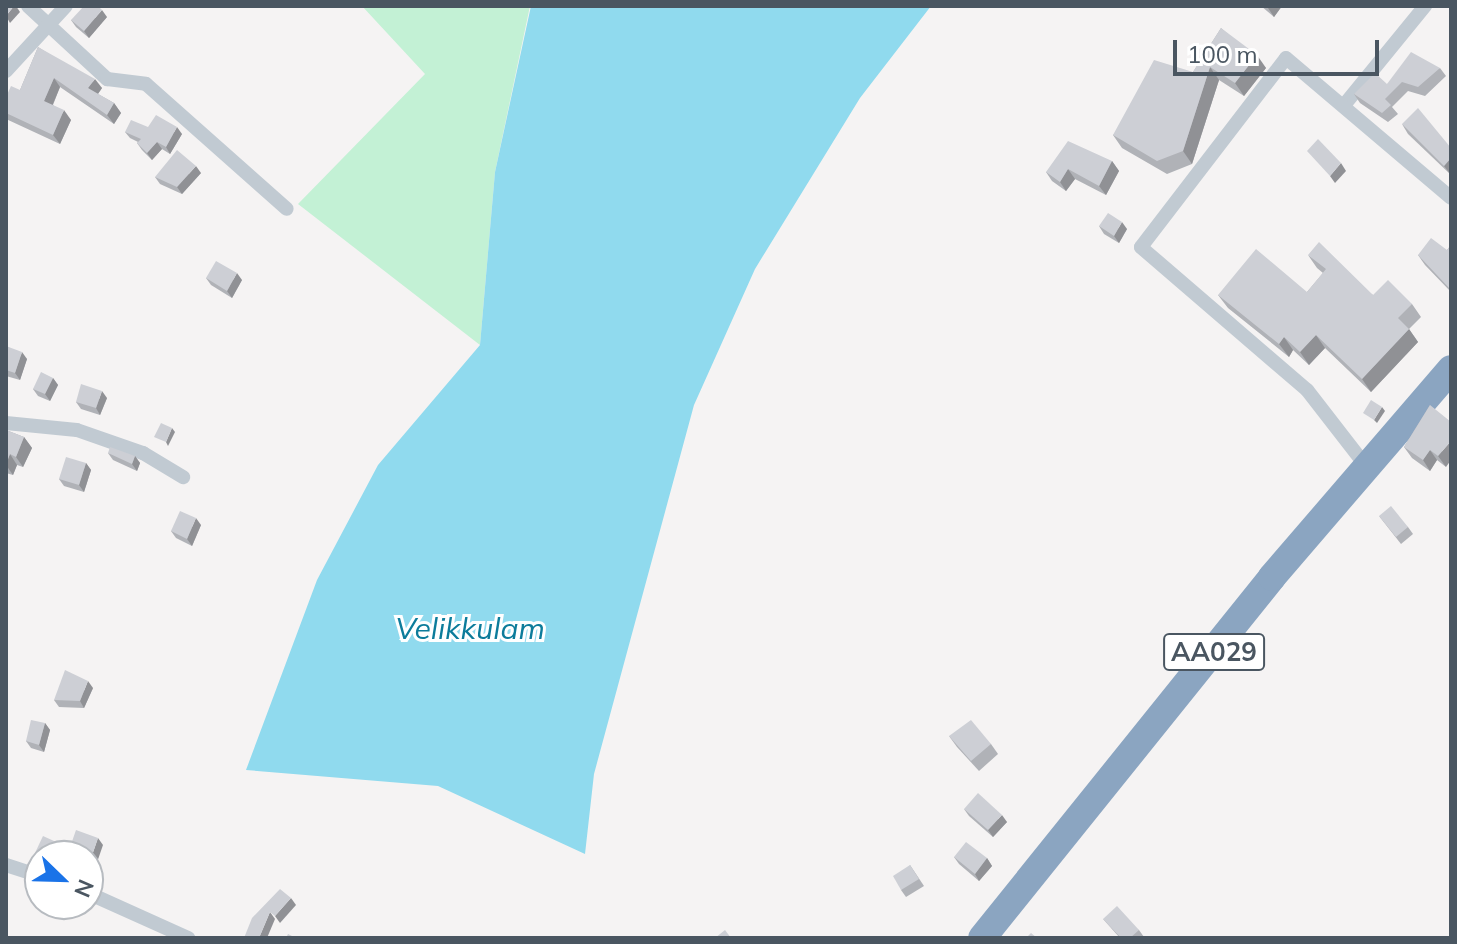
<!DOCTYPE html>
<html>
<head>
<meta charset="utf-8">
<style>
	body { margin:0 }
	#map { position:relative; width:1457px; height:944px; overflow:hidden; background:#f5f3f3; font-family:Mulish,sans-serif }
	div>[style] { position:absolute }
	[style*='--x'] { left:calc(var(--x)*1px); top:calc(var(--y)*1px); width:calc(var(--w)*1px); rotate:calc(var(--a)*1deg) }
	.green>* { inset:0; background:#c3f1d5 }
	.water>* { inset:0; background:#90daee }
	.street>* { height:14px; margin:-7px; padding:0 7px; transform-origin:7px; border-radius:7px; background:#c1cad2 }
	.highway>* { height:28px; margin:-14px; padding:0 14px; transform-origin:14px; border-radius:14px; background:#8ba5c1 }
	.wall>* { inset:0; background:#b0b2b7 }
	.shaded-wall>* { inset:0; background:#909195 }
	.building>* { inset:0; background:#cdcfd5 }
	span { translate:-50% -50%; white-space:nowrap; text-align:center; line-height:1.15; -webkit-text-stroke:6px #fff; paint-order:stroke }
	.shield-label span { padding:2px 6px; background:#fff; border:2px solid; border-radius:6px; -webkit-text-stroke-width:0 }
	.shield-label { font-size:26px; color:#4a5661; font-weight:700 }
	.water-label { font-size:30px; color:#0c7c9b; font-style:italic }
	.frame { position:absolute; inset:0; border:8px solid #4a5661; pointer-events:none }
	.north { position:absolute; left:24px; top:840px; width:80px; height:80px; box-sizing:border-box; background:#fff; border:2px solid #b7bbc0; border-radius:50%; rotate:113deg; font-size:22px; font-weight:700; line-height:32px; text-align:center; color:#4a5661 }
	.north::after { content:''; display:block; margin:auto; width:28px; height:36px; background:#1a73e8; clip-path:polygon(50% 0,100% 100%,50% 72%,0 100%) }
	.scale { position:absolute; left:1173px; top:40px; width:206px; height:36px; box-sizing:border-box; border:4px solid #4a5661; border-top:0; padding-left:10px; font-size:24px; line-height:28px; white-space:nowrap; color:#4a5661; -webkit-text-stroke:6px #fff; paint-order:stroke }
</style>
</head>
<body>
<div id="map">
	<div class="green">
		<div style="clip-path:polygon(362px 6px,530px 6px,495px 172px,480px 345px,298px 204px,425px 74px)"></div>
	</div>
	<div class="water">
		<div style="clip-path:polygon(531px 6px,931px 6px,860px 98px,755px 269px,694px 405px,594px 774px,585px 854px,438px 786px,246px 770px,317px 580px,378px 465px,480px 345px,495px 172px)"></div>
	</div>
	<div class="street">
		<div style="--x:28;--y:6;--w:108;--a:42.7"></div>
		<div style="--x:107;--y:79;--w:39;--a:7"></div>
		<div style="--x:146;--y:84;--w:188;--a:41.6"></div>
		<div style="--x:6;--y:71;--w:88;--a:-47.3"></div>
		<div style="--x:1345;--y:104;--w:127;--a:-50.8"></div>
		<div style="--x:6;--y:423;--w:71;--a:5.6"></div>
		<div style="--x:77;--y:430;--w:70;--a:19.2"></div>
		<div style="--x:143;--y:453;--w:47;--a:31"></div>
		<div style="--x:1366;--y:466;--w:96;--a:-127.8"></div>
		<div style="--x:1307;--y:390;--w:219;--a:-139.3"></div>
		<div style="--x:1141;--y:247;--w:238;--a:-52.5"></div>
		<div style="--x:1286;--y:58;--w:216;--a:40.3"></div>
		<div style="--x:6;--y:865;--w:36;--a:18"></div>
		<div style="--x:88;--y:893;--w:110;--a:24.2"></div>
	</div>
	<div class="highway">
		<div style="--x:982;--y:938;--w:463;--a:-51.2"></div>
		<div style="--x:1272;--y:577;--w:274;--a:-49.3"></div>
	</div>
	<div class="wall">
		<div style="clip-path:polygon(1261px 6px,1282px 6px,1274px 17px)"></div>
		<div style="clip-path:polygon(107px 17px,89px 38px,76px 27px,71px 20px)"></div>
		<div style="clip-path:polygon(1221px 28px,1266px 68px,1244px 96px,1219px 80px,1192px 164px,1167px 174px,1122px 148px,1113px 135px,1193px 72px)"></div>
		<div style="clip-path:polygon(38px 47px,102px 88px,98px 94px,114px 103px,121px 113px,114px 124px,60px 87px,53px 105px,71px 120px,60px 144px,6px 119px,6px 97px,20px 90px)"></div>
		<div style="clip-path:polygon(1440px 68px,1446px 76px,1425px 96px,1408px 91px,1392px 107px,1398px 114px,1388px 122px,1360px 103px,1354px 94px)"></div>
		<div style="clip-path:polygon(1402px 124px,1451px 148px,1451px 175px,1408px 134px)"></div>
		<div style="clip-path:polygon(148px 127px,182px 134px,170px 154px,162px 149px,152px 160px,142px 150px,137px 143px,138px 142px,130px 138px,125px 132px)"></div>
		<div style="clip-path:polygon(1112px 161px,1119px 171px,1106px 195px,1075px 179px,1066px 191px,1052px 181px,1046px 172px)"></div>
		<div style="clip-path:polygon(201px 173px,182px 194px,160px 184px,155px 177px)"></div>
		<div style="clip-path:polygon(1099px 226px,1127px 229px,1119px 243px,1104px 234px)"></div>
		<div style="clip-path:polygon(1451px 245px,1451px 292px,1425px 265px,1418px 255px,1447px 250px)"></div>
		<div style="clip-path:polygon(1308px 255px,1373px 295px,1412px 304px,1421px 317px,1409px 329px,1418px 342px,1371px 392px,1325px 348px,1309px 365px,1293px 350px,1289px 357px,1228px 308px,1218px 295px,1307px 292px,1323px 273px,1317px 268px)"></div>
		<div style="clip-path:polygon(206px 278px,242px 280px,232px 298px,211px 285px)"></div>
		<div style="clip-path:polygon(6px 348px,27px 359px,20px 380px,6px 376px)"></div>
		<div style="clip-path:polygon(53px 378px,58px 385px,50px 401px,38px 396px,33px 389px)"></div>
		<div style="clip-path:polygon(107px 398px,100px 415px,81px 409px,76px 402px)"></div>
		<div style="clip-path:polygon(1430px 405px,1446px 467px,1437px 460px,1430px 471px,1412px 458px,1404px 447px)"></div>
		<div style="clip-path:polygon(6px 430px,24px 437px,32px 448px,23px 467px,17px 465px,13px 475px,6px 473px)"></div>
		<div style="clip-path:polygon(108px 453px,135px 456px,140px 463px,137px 471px,113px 460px)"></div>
		<div style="clip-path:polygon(86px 463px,91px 470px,84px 492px,64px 486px,59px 479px)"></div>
		<div style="clip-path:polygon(1379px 516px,1408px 527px,1413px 534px,1401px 544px)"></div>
		<div style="clip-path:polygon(201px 525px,192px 546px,176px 538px,171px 531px)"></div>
		<div style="clip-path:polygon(93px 688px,84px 708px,59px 707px,54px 700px)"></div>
		<div style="clip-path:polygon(45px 723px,50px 730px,44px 752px,31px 748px,26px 741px)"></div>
		<div style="clip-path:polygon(949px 736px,991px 744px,998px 754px,979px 771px,957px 747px)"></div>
		<div style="clip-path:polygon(964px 809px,1007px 822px,993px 837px,969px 816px)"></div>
		<div style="clip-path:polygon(954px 857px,987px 858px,992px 866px,979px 881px,959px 864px)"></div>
		<div style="clip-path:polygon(910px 865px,924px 886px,906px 897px,901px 890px)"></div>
		<div style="clip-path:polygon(1103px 919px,1139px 930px,1144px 937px,1142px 938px,1120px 938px)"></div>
	</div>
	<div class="shaded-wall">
		<div style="clip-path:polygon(14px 6px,16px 6px,20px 12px,10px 23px,6px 16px)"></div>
		<div style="clip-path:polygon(1269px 6px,1282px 6px,1274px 17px,1268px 8px)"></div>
		<div style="clip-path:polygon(102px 10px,107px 17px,89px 38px,84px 31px)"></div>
		<div style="clip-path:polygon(1257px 55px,1266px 68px,1244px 96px,1235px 83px)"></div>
		<div style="clip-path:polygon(1210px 67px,1219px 80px,1192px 164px,1183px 151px)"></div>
		<div style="clip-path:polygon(54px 78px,60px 87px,50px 111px,44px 101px)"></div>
		<div style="clip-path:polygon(95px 79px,102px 88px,95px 98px,88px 88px)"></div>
		<div style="clip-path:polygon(114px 103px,121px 113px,114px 124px,107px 115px)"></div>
		<div style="clip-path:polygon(64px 110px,71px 120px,60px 144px,53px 135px)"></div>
		<div style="clip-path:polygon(177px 127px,182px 134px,170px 154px,166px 147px)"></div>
		<div style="clip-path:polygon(157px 142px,162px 149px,152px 160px,147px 153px)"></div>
		<div style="clip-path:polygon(1451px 158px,1451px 175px,1444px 166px)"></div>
		<div style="clip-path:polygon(1112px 161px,1119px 171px,1106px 195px,1099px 186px)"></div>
		<div style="clip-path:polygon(1341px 163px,1346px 171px,1335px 183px,1330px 176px)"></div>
		<div style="clip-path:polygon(196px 166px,201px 173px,182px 194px,177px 187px)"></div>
		<div style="clip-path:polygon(1068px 169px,1075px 179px,1066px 191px,1060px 182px)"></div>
		<div style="clip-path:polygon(1122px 222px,1127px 229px,1119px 243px,1114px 236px)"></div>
		<div style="clip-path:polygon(237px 273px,242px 280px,232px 298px,227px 291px)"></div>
		<div style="clip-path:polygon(1409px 329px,1418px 342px,1371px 392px,1362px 379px)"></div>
		<div style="clip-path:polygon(1316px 335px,1325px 348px,1309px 365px,1300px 352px)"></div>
		<div style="clip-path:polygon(1284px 337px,1293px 350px,1289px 357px,1279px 344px)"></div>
		<div style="clip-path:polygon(22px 352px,27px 359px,20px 380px,15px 373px)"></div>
		<div style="clip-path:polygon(53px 378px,58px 385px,50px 401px,45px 394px)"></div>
		<div style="clip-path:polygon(102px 391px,107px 398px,100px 415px,96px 408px)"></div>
		<div style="clip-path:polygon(1382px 407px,1385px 411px,1377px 423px,1374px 420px)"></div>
		<div style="clip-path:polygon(172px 428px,175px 432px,168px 446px,166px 442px)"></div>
		<div style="clip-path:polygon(24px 437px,32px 448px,23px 467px,16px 457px)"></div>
		<div style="clip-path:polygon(1451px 441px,1451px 460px,1446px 467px,1438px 456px)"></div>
		<div style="clip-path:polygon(1430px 450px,1437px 460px,1430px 471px,1423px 460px)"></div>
		<div style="clip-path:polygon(10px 454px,17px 465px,13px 475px,6px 465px)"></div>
		<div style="clip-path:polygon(135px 456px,140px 463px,137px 471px,132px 464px)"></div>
		<div style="clip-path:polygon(86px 463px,91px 470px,84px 492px,79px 485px)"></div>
		<div style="clip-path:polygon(196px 518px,201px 525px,192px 546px,187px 539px)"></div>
		<div style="clip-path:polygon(88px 681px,93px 688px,84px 708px,80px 701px)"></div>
		<div style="clip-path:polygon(45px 723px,50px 730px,44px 752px,39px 745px)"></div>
		<div style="clip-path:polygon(1002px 815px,1007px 822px,993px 837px,988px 830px)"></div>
		<div style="clip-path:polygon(98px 838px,103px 845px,94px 871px,89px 864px)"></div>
		<div style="clip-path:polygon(54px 841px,59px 848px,55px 856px,47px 856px)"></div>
		<div style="clip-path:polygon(987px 858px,992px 866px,979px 881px,975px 874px)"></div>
		<div style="clip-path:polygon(291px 898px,296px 905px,280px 923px,275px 916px)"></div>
		<div style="clip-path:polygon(270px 912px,275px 919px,267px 938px,259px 938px)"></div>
	</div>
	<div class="building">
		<div style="clip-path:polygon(6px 6px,14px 6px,6px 16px)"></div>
		<div style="clip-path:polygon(84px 6px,98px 6px,102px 10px,84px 31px,71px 20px)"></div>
		<div style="clip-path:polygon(1221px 28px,1257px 55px,1235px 83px,1210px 67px,1183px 151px,1157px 161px,1113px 135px,1154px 60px,1193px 72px)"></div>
		<div style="clip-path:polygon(38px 47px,95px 79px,88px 88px,114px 103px,107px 115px,54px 78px,44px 101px,64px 110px,53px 135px,6px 113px,6px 97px,11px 86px,20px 90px)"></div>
		<div style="clip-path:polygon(1411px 52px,1440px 68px,1418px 87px,1402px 82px,1385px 99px,1391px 105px,1382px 113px,1354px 94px,1375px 73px,1387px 84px)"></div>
		<div style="clip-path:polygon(1418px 108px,1451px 148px,1451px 158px,1444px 166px,1402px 124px)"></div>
		<div style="clip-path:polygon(156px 115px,177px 127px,166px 147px,157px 142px,147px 153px,137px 143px,141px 139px,125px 132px,131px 120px,148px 127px)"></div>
		<div style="clip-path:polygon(1318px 139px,1341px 163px,1330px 176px,1307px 151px)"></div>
		<div style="clip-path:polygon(1068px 141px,1112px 161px,1099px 186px,1068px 169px,1060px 182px,1046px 172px)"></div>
		<div style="clip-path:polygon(177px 150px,196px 166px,177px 187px,155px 177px)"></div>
		<div style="clip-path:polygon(1108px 213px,1122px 222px,1114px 236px,1099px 226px)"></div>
		<div style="clip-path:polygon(1431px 238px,1447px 250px,1451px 245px,1451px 290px,1418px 255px)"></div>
		<div style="clip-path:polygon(1319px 242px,1373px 295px,1388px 280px,1412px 304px,1398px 318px,1409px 329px,1362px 379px,1316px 335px,1300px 352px,1284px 337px,1279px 344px,1218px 295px,1256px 249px,1307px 292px,1326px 269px,1308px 255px)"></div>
		<div style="clip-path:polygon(216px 261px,237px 273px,227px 291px,206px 278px)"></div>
		<div style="clip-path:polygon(6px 346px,22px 352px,15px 373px,6px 370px)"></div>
		<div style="clip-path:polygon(41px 372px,53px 378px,45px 394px,33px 389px)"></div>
		<div style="clip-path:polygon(81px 384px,102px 391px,96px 408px,76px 402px)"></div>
		<div style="clip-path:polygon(1371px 400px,1382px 407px,1374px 420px,1363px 413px)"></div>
		<div style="clip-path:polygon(1430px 405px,1451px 422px,1451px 441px,1438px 456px,1430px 450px,1423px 460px,1404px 447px)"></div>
		<div style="clip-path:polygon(161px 423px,172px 428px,166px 442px,154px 437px)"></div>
		<div style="clip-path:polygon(6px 430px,24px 437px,16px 457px,10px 454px,6px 464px)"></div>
		<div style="clip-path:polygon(110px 447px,135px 456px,132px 464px,108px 453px)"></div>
		<div style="clip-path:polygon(66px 457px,86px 463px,79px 485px,59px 479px)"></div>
		<div style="clip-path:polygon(1391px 506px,1408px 527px,1396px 537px,1379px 516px)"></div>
		<div style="clip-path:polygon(180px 511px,196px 518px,187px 539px,171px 531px)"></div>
		<div style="clip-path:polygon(65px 670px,88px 681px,80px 701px,54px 700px)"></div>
		<div style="clip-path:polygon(31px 720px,45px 723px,39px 745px,26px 741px)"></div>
		<div style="clip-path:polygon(971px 720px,991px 744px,971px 761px,949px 736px)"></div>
		<div style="clip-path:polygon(978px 793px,1002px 815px,988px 830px,964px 809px)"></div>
		<div style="clip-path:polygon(76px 830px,98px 838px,89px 864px,88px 856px,67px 856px)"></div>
		<div style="clip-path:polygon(43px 836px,54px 841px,47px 856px,42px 856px,35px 853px)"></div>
		<div style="clip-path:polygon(966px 842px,987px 858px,975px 874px,954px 857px)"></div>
		<div style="clip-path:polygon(910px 865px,919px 879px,901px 890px,893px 876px)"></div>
		<div style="clip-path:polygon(280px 889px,291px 898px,275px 916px,270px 912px,259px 938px,244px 938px,252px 918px)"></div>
		<div style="clip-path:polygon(1117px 906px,1139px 930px,1130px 938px,1121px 938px,1103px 919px)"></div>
		<div style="clip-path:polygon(725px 930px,731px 938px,715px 938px)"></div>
		<div style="clip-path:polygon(1031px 933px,1037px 938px,1026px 938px)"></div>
		<div style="clip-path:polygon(288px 934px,296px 938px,286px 938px)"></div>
	</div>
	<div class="shield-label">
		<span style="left:1214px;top:652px">AA029</span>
	</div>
	<div class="water-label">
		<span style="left:470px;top:628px">Velikkulam</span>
	</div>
	<div class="frame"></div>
	<div class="north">N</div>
	<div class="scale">100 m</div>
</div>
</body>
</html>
